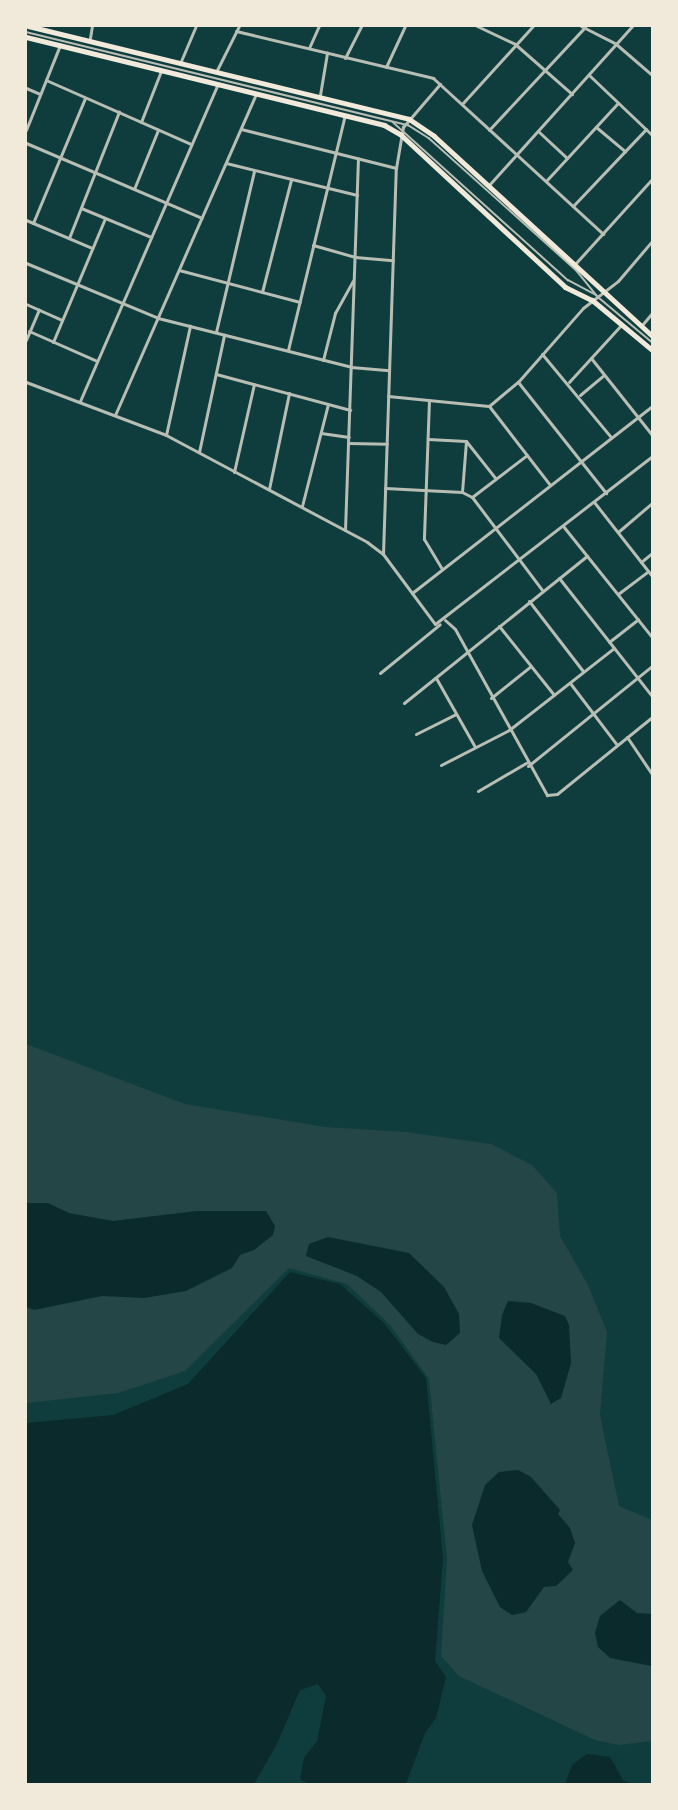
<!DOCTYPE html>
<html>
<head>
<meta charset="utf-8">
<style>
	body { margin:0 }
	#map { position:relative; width:678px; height:1810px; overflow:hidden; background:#0f3d3e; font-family:"Space Grotesk",sans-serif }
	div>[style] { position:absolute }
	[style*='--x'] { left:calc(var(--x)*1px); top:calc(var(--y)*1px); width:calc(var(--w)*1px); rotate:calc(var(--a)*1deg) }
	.green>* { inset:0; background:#244646 }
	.water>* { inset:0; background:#0a2a2b }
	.service>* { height:1.5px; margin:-0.75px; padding:0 0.75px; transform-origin:0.75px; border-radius:0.75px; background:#b8beb3 }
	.minor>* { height:3px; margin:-1.5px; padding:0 1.5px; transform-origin:1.5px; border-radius:1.5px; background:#b8beb3 }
	.primary>* { height:5px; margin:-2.5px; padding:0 2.5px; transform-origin:2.5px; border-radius:2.5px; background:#f1e9da }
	span { translate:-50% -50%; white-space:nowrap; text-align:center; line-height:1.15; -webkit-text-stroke:5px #f1e9da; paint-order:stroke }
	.frame { position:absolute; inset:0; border:27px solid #f1e9da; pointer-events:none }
</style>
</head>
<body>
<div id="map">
	<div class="green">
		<div style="clip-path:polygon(26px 1044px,185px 1104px,325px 1127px,406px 1132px,491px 1144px,532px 1165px,557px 1193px,560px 1236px,588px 1285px,607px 1332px,600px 1415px,619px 1506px,652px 1520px,652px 1741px,619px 1745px,595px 1740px,459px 1676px,441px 1656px,447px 1559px,429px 1379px,390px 1325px,347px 1284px,289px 1268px,185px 1371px,118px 1393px,26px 1403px)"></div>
	</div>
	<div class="water">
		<div style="clip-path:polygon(26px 1203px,48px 1203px,69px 1213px,113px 1221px,196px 1211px,266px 1211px,275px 1226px,273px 1235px,254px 1250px,240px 1255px,232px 1268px,186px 1291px,144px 1298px,102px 1296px,34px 1310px,26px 1307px)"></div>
		<div style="clip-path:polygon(328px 1237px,409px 1253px,444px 1287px,459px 1314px,460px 1333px,446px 1345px,433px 1342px,418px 1334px,381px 1292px,357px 1276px,306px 1256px,309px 1244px)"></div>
		<div style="clip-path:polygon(290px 1272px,340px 1284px,384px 1323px,426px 1378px,443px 1558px,435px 1661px,446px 1677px,436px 1718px,425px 1733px,406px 1784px,309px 1784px,300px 1779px,304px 1758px,317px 1741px,326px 1696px,318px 1684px,300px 1690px,276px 1746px,254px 1784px,26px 1784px,26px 1423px,113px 1415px,188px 1384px)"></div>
		<div style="clip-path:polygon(508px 1301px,531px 1303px,565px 1316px,569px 1325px,571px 1363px,561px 1398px,551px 1404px,536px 1374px,499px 1338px,502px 1315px)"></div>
		<div style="clip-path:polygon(518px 1470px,531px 1477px,560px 1510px,558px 1514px,570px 1528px,575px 1543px,568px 1562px,573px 1570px,556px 1586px,544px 1587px,526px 1612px,512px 1615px,500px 1607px,482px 1571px,472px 1525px,485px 1485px,499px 1472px)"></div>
		<div style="clip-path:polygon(620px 1600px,637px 1613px,652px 1614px,652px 1666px,610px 1658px,598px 1647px,595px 1633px,600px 1616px)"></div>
		<div style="clip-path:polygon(587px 1754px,610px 1757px,623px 1780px,631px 1784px,565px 1784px,572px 1765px)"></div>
	</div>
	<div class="service">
		<div style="--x:26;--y:32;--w:393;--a:13.7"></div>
		<div style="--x:408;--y:125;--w:25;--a:32"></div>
		<div style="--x:429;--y:138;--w:199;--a:41.9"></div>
		<div style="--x:577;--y:271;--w:32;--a:51"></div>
		<div style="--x:597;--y:296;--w:72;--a:39.9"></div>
		<div style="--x:393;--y:122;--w:236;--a:42.1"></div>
		<div style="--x:568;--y:280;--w:32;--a:28"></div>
	</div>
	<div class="minor">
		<div style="--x:477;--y:26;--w:42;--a:25.3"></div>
		<div style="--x:515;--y:44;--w:76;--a:41.3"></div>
		<div style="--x:581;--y:26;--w:39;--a:27"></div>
		<div style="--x:616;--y:44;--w:48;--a:40.7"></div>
		<div style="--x:236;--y:31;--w:203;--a:13.4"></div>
		<div style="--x:433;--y:78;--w:231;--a:42.5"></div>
		<div style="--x:90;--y:38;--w:12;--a:-81"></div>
		<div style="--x:309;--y:48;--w:24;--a:-66"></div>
		<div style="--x:345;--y:58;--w:36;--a:-63"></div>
		<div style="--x:181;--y:61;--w:38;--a:-67"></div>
		<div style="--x:386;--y:67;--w:45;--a:-65.1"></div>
		<div style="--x:217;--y:70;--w:49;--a:-63.4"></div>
		<div style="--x:589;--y:75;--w:87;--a:43.6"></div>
		<div style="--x:46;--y:80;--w:158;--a:23.8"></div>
		<div style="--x:26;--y:88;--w:15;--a:23"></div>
		<div style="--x:320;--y:95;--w:43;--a:-80.5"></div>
		<div style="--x:462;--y:104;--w:105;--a:-47.7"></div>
		<div style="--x:141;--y:122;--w:55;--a:-68.6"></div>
		<div style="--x:596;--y:127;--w:38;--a:40"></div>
		<div style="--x:241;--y:129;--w:160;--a:14.1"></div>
		<div style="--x:26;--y:130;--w:92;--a:-68.2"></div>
		<div style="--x:489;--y:130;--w:141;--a:-47"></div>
		<div style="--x:539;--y:132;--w:38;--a:43"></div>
		<div style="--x:26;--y:143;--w:191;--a:23.1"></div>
		<div style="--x:226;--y:163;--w:135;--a:13.7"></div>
		<div style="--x:546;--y:181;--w:106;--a:-47.3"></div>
		<div style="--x:489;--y:185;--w:214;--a:-48"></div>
		<div style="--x:134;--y:189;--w:64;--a:-67.9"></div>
		<div style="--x:573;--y:206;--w:106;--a:-46.5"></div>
		<div style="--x:81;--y:208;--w:76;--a:22.5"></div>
		<div style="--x:26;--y:220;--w:72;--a:23"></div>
		<div style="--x:33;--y:223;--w:135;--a:-67.4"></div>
		<div style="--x:69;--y:238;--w:136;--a:-68.4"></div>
		<div style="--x:313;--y:245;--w:44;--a:15.9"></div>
		<div style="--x:355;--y:257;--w:38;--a:5"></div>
		<div style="--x:26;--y:263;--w:143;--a:22.6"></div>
		<div style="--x:158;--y:318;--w:199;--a:14.2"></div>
		<div style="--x:351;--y:367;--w:38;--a:5"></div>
		<div style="--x:575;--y:264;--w:115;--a:-47.8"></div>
		<div style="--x:179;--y:270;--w:125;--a:14.8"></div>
		<div style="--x:262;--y:292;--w:116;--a:-75.5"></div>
		<div style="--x:26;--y:304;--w:39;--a:24"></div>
		<div style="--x:642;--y:325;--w:16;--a:-50"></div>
		<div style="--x:29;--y:331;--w:74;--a:23.8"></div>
		<div style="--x:216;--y:332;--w:165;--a:-76.7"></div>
		<div style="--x:26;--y:340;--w:33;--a:-67"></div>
		<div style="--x:53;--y:342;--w:134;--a:-67.2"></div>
		<div style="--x:288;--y:350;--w:242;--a:-76.4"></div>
		<div style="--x:542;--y:354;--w:108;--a:50.3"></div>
		<div style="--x:591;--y:358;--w:98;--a:51.6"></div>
		<div style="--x:323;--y:360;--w:49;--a:-75.7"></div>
		<div style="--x:335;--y:313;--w:37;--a:-61"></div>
		<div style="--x:216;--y:374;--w:139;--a:15"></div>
		<div style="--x:26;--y:382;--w:150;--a:20.7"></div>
		<div style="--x:166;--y:435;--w:228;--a:28"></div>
		<div style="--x:367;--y:542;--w:20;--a:37"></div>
		<div style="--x:383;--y:554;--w:87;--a:53.4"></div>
		<div style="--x:435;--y:624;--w:274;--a:-37.7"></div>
		<div style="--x:518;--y:382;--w:142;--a:51.6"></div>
		<div style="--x:569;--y:382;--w:77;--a:-47.6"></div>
		<div style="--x:580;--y:395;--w:31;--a:-40"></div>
		<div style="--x:388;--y:396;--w:101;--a:5.7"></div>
		<div style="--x:489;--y:406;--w:38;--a:-40"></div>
		<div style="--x:518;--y:382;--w:98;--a:-48.7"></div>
		<div style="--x:583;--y:308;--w:44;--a:-37.6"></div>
		<div style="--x:618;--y:281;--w:52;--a:-49.6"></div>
		<div style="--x:429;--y:400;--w:139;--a:92.1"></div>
		<div style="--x:424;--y:539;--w:35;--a:59"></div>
		<div style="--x:80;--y:401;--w:346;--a:-66.5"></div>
		<div style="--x:489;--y:406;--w:100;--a:52.3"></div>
		<div style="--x:115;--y:415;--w:351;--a:-66.3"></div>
		<div style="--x:321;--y:433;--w:28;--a:8"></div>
		<div style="--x:166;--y:435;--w:112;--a:-77.6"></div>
		<div style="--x:428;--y:439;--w:38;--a:3"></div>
		<div style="--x:466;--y:441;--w:48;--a:51.7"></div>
		<div style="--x:348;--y:443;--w:39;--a:1"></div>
		<div style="--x:199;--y:452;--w:120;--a:-77.9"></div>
		<div style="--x:234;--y:472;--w:90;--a:-77.2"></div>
		<div style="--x:385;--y:488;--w:77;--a:3"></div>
		<div style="--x:462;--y:492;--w:11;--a:27"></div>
		<div style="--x:472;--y:497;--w:116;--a:53"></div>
		<div style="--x:269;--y:489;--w:98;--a:-78.2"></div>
		<div style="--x:462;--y:492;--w:51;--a:-85.5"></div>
		<div style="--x:472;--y:497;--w:69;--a:-37.4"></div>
		<div style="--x:594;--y:502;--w:94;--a:51.9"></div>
		<div style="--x:302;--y:506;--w:105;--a:-75.7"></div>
		<div style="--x:563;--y:526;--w:142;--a:51.3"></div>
		<div style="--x:345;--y:530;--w:372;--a:-88"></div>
		<div style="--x:618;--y:532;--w:45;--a:-40.5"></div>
		<div style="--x:383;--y:554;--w:386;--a:-88.1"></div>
		<div style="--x:396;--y:168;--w:42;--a:-80.3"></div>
		<div style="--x:403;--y:127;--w:57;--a:-49.3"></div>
		<div style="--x:641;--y:562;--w:14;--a:-39"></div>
		<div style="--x:559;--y:578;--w:150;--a:51.8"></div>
		<div style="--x:412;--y:593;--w:304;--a:-37.9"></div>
		<div style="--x:618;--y:594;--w:38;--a:-37"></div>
		<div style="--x:529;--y:601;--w:88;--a:52.4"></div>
		<div style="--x:445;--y:620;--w:13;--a:42"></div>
		<div style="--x:455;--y:629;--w:190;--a:61"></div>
		<div style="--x:547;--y:795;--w:10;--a:-6"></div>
		<div style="--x:557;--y:794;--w:122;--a:-39"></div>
		<div style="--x:499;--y:626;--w:88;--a:51.4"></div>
		<div style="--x:609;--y:642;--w:37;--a:-38"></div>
		<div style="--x:380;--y:673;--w:77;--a:-39.2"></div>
		<div style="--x:436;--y:678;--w:79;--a:60.5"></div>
		<div style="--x:570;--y:683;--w:78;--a:52.8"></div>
		<div style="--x:491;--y:698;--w:51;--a:-38.7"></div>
		<div style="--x:404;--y:703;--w:235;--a:-38.8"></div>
		<div style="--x:416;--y:734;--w:45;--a:-26.6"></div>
		<div style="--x:627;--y:737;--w:45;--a:56"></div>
		<div style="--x:441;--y:765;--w:76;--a:-27.2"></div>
		<div style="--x:509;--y:730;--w:133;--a:-38"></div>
		<div style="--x:528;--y:766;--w:159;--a:-38.9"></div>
		<div style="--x:478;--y:791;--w:56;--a:-30.3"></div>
	</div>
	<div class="primary">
		<div style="--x:28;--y:26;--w:392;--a:13.7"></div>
		<div style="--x:409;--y:119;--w:30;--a:34"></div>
		<div style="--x:434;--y:136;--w:296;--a:42.5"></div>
		<div style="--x:26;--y:37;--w:369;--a:13.8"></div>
		<div style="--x:384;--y:125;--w:20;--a:30"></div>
		<div style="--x:401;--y:135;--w:224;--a:42.8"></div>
		<div style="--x:565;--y:287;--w:30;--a:26"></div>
		<div style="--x:592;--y:300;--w:78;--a:39.8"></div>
	</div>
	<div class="frame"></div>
</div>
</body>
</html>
